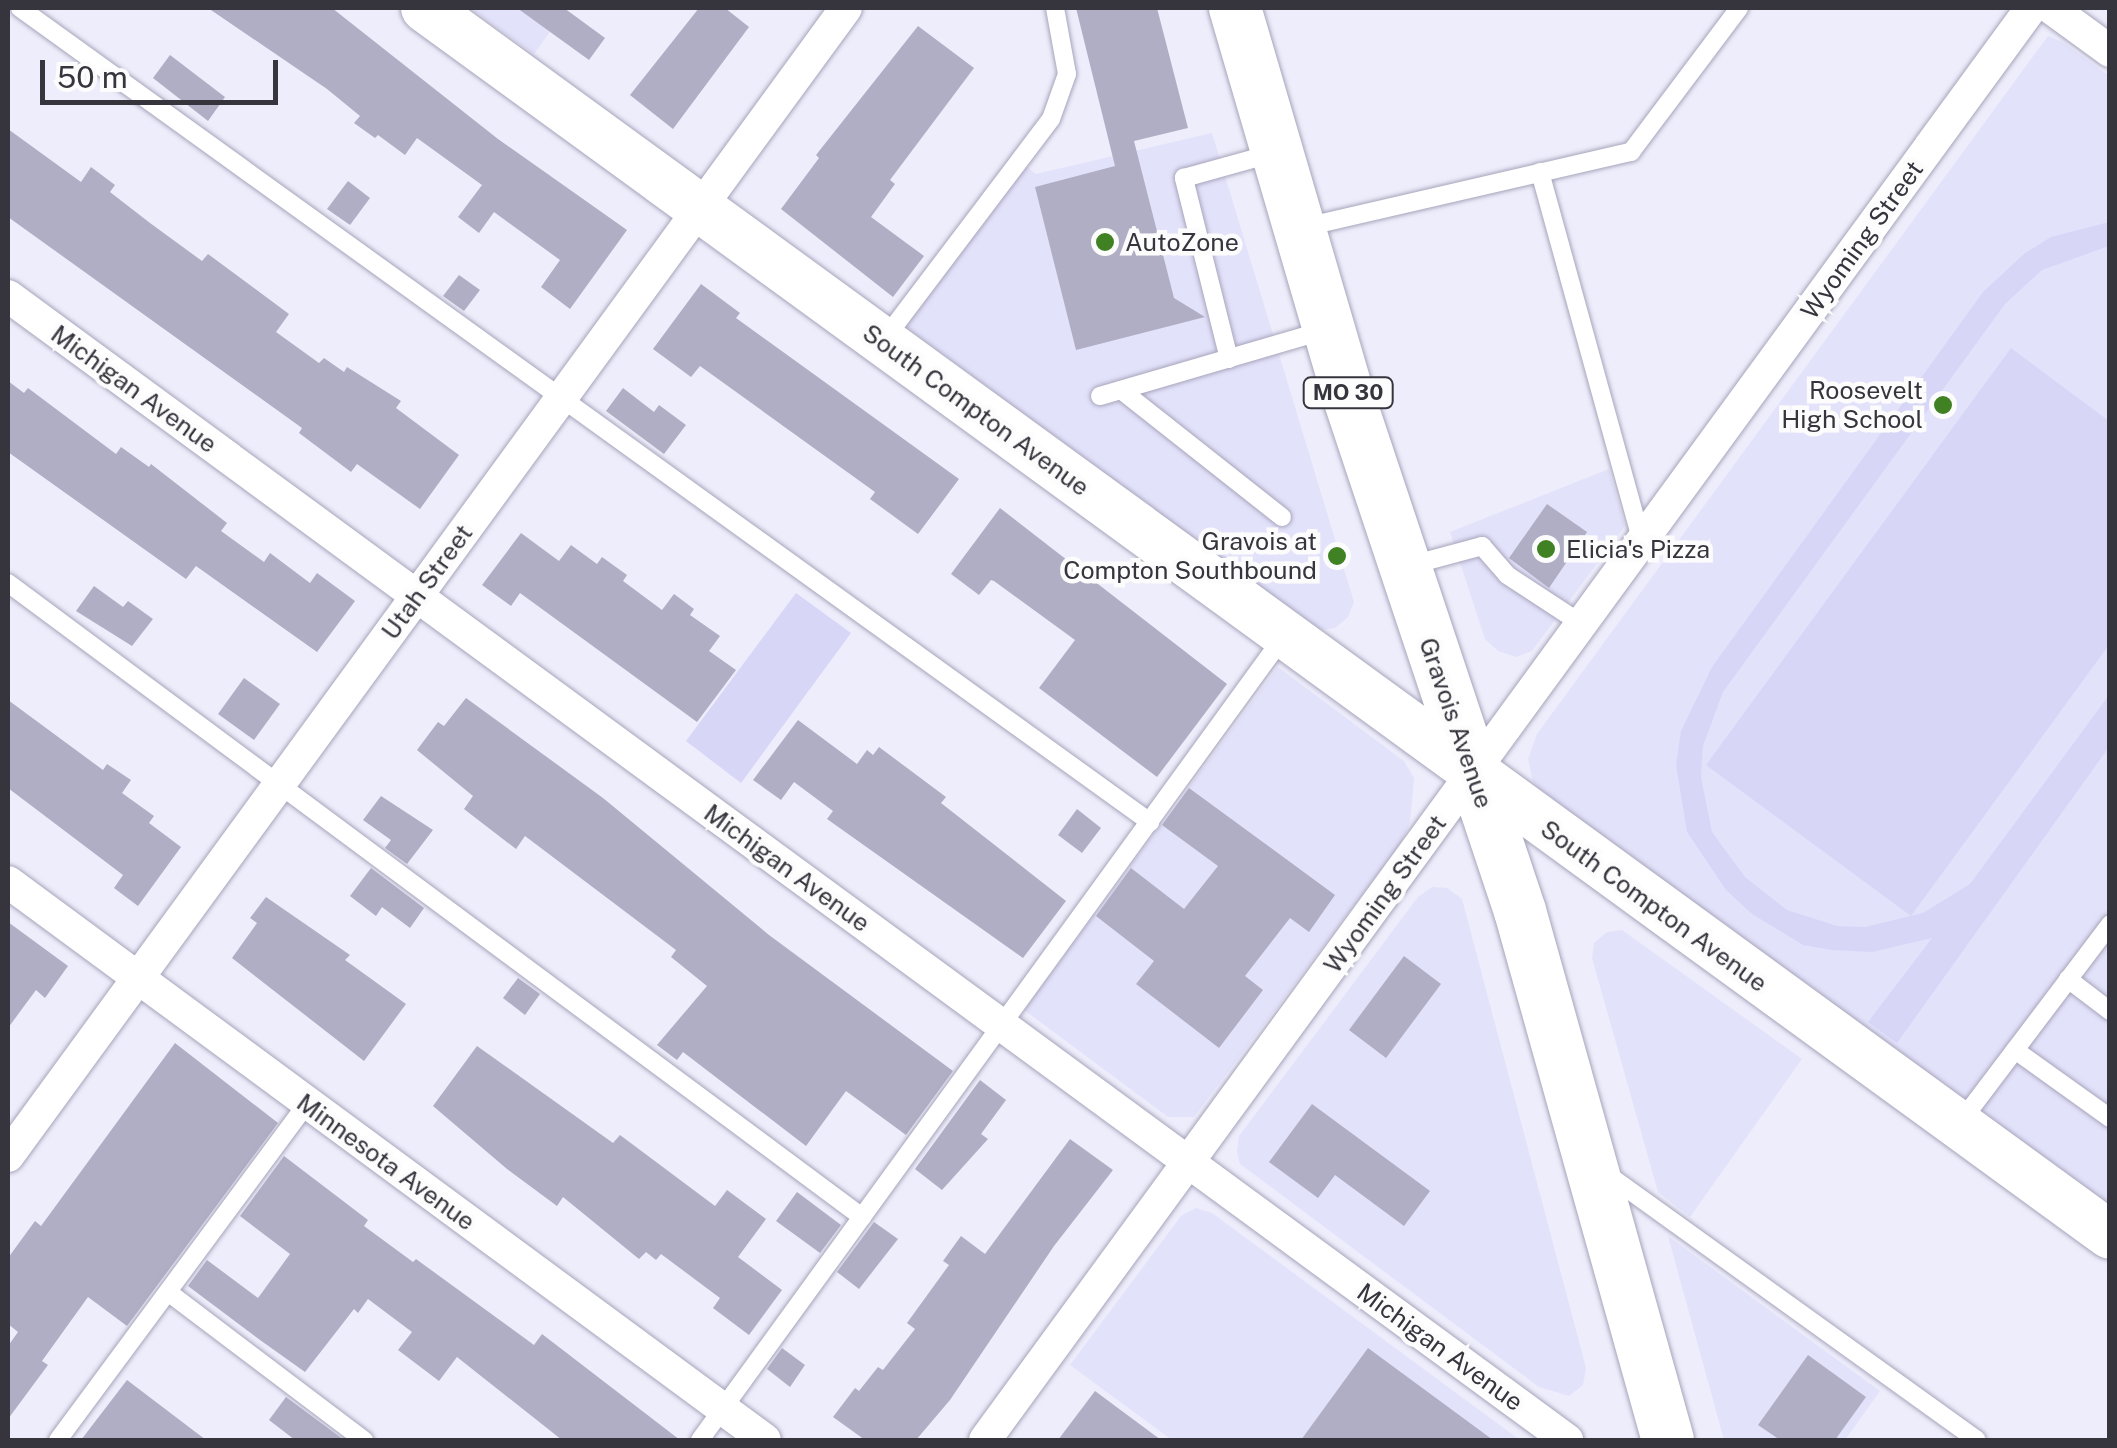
<!DOCTYPE html>
<html>
<head>
<meta charset="utf-8">
<style>
	body { margin:0 }
	#map { position:relative; width:2117px; height:1448px; overflow:hidden; background:#ededfb; font-family:"Public Sans",sans-serif }
	div>[style] { position:absolute }
	[style*='--x'] { left:calc(var(--x)*1px); top:calc(var(--y)*1px); width:calc(var(--w)*1px); rotate:calc(var(--a)*1deg) }
	.built>* { inset:0; background:#e3e2fb }
	.green>* { inset:0; background:#d7d6f7 }
	.building>* { inset:0; background:#afaec4 }
	.roads { filter:drop-shadow(0 0 2px #a6a5bb) drop-shadow(0 0 2px #a6a5bb) }
	.lane>* { height:18px; margin:-9px; padding:0 9px; transform-origin:9px; border-radius:9px; background:#fff }
	.street>* { height:32px; margin:-16px; padding:0 16px; transform-origin:16px; border-radius:16px; background:#fff }
	.secondary>* { height:48px; margin:-24px; padding:0 24px; transform-origin:24px; border-radius:24px; background:#fff }
	.primary>* { height:52px; margin:-26px; padding:0 26px; transform-origin:26px; border-radius:26px; background:#fff }
	.dots>* { width:28px; height:28px; translate:-50% -50%; box-sizing:border-box; border:5px solid #fcfcfc; border-radius:50% }
	span { translate:-50% -50%; white-space:nowrap; text-align:center; line-height:1.15; -webkit-text-stroke:9px #fcfcfc; paint-order:stroke }
	.shield-label span { padding:2px 8px; background:#fcfcfc; border:2px solid; border-radius:8px; -webkit-text-stroke-width:0 }
	.shield-label { font-size:22px; color:#36353e; font-weight:700 }
	.street-label { font-size:25px; color:#36353e }
	.poi-label { font-size:25px; color:#36353e }
	.left { translate:0 -50%; text-align:left }
	.right { translate:-100% -50%; text-align:right }
	.frame { position:absolute; inset:0; border:10px solid #36353e; pointer-events:none }
	.scale { position:absolute; left:40px; top:60px; width:238px; height:45px; box-sizing:border-box; border:5px solid #36353e; border-top:0; padding-left:12px; font-size:30px; line-height:35px; white-space:nowrap; color:#36353e; -webkit-text-stroke:8px #fcfcfc; paint-order:stroke }
</style>
</head>
<body>
<div id="map">
	<div class="built">
		<div style="clip-path:polygon(470px 8px,567px 8px,534px 54px)"></div>
		<div style="clip-path:polygon(2048px 36px,2064px 43px,2109px 76px,2109px 1210px,1548px 800px,1533px 782px,1528px 759px,1537px 734px)"></div>
		<div style="clip-path:polygon(1212px 133px,1354px 602px,1348px 617px,1335px 628px,1319px 630px,1305px 621px,903px 325px,1024px 165px,1036px 174px)"></div>
		<div style="clip-path:polygon(1609px 469px,1625px 526px,1532px 651px,1516px 657px,1498px 651px,1485px 639px,1450px 532px)"></div>
		<div style="clip-path:polygon(1278px 667px,1404px 761px,1414px 778px,1410px 822px,1401px 843px,1194px 1117px,1168px 1117px,1024px 1010px)"></div>
		<div style="clip-path:polygon(1432px 887px,1447px 888px,1462px 899px,1586px 1368px,1583px 1385px,1569px 1396px,1539px 1387px,1240px 1164px,1237px 1152px,1239px 1136px,1418px 897px)"></div>
		<div style="clip-path:polygon(1622px 930px,1802px 1059px,1690px 1217px,1658px 1192px,1592px 958px,1594px 943px,1607px 932px)"></div>
		<div style="clip-path:polygon(1196px 1208px,1212px 1213px,1520px 1440px,1172px 1440px,1070px 1365px,1181px 1216px)"></div>
		<div style="clip-path:polygon(1668px 1236px,1880px 1391px,1845px 1440px,1724px 1440px)"></div>
	</div>
	<div class="green">
		<div style="clip-path:polygon(2109px 222px,2109px 246px,2042px 270px,2005px 304px,1723px 692px,1703px 746px,1701px 777px,1712px 832px,1745px 877px,1787px 910px,1837px 926px,1865px 927px,1923px 913px,1970px 884px,2109px 695px,2109px 747px,1897px 1043px,1868px 1022px,1932px 938px,1872px 952px,1832px 950px,1803px 945px,1752px 914px,1726px 890px,1687px 832px,1676px 765px,1681px 731px,1712px 667px,1983px 292px,2025px 253px,2051px 237px)"></div>
		<div style="clip-path:polygon(2011px 348px,2109px 421px,2109px 645px,1911px 916px,1706px 765px)"></div>
		<div style="clip-path:polygon(796px 593px,851px 633px,741px 783px,686px 741px)"></div>
	</div>
	<div class="building">
		<div style="clip-path:polygon(208px 8px,332px 8px,498px 139px,627px 230px,570px 309px,541px 287px,560px 260px,494px 212px,479px 233px,458px 217px,482px 185px,417px 138px,405px 155px,378px 135px,375px 138px,354px 123px,360px 116px,327px 89px)"></div>
		<div style="clip-path:polygon(517px 8px,564px 8px,605px 38px,589px 60px)"></div>
		<div style="clip-path:polygon(699px 8px,725px 8px,749px 27px,673px 129px,630px 95px)"></div>
		<div style="clip-path:polygon(1076px 8px,1157px 8px,1188px 128px,1134px 141px,1174px 298px,1205px 317px,1076px 350px,1035px 187px,1115px 166px)"></div>
		<div style="clip-path:polygon(918px 26px,974px 68px,890px 180px,895px 184px,871px 217px,924px 256px,893px 297px,781px 209px,819px 158px,816px 155px)"></div>
		<div style="clip-path:polygon(170px 55px,225px 97px,208px 121px,153px 78px)"></div>
		<div style="clip-path:polygon(8px 129px,81px 182px,91px 167px,115px 185px,110px 192px,150px 223px,202px 261px,208px 254px,289px 314px,276px 332px,319px 363px,324px 358px,344px 372px,347px 367px,401px 401px,396px 408px,459px 455px,420px 509px,357px 464px,351px 472px,299px 433px,302px 428px,8px 217px)"></div>
		<div style="clip-path:polygon(348px 181px,370px 198px,350px 225px,327px 209px)"></div>
		<div style="clip-path:polygon(459px 275px,480px 290px,464px 311px,443px 296px)"></div>
		<div style="clip-path:polygon(701px 284px,740px 313px,736px 318px,959px 479px,918px 534px,870px 499px,875px 492px,700px 366px,691px 377px,653px 349px)"></div>
		<div style="clip-path:polygon(8px 381px,24px 393px,28px 388px,116px 454px,121px 447px,149px 467px,151px 464px,227px 523px,221px 531px,264px 562px,270px 553px,310px 583px,317px 573px,355px 601px,317px 652px,196px 566px,186px 579px,8px 452px)"></div>
		<div style="clip-path:polygon(623px 388px,654px 412px,659px 405px,686px 425px,664px 454px,606px 411px)"></div>
		<div style="clip-path:polygon(1547px 504px,1587px 532px,1549px 588px,1509px 558px)"></div>
		<div style="clip-path:polygon(1000px 508px,1227px 684px,1157px 777px,1039px 688px,1075px 640px,994px 581px,991px 580px,979px 595px,951px 574px)"></div>
		<div style="clip-path:polygon(521px 533px,559px 561px,571px 545px,597px 564px,602px 557px,627px 575px,623px 581px,662px 610px,674px 594px,694px 609px,690px 615px,720px 636px,709px 651px,736px 670px,697px 722px,520px 593px,511px 606px,482px 585px)"></div>
		<div style="clip-path:polygon(94px 586px,123px 607px,128px 601px,153px 619px,132px 646px,76px 611px)"></div>
		<div style="clip-path:polygon(244px 678px,280px 704px,254px 740px,218px 714px)"></div>
		<div style="clip-path:polygon(466px 698px,603px 798px,769px 935px,953px 1071px,906px 1135px,846px 1091px,806px 1146px,683px 1052px,677px 1060px,657px 1045px,707px 986px,671px 957px,676px 950px,525px 836px,516px 849px,464px 809px,473px 796px,417px 750px,438px 722px,444px 726px)"></div>
		<div style="clip-path:polygon(8px 700px,103px 770px,107px 764px,131px 780px,122px 793px,154px 816px,149px 823px,181px 847px,138px 906px,114px 888px,123px 875px,8px 788px)"></div>
		<div style="clip-path:polygon(798px 720px,857px 764px,867px 750px,873px 755px,879px 747px,946px 797px,941px 803px,1066px 901px,1023px 958px,827px 819px,833px 811px,794px 782px,781px 800px,753px 780px)"></div>
		<div style="clip-path:polygon(1189px 788px,1335px 895px,1309px 932px,1290px 918px,1245px 976px,1263px 990px,1219px 1048px,1136px 984px,1154px 961px,1096px 916px,1131px 868px,1184px 909px,1218px 866px,1162px 825px)"></div>
		<div style="clip-path:polygon(381px 796px,433px 830px,407px 864px,385px 848px,391px 840px,363px 820px)"></div>
		<div style="clip-path:polygon(1077px 809px,1101px 828px,1082px 853px,1058px 835px)"></div>
		<div style="clip-path:polygon(371px 868px,424px 908px,410px 928px,382px 907px,376px 916px,350px 896px)"></div>
		<div style="clip-path:polygon(266px 897px,350px 955px,345px 960px,406px 1004px,364px 1061px,232px 958px,257px 923px,250px 918px)"></div>
		<div style="clip-path:polygon(8px 922px,68px 966px,45px 998px,36px 990px,8px 1028px)"></div>
		<div style="clip-path:polygon(1404px 956px,1441px 984px,1386px 1058px,1349px 1030px)"></div>
		<div style="clip-path:polygon(518px 978px,540px 994px,525px 1015px,503px 998px)"></div>
		<div style="clip-path:polygon(175px 1043px,278px 1123px,127px 1326px,88px 1297px,42px 1361px,48px 1365px,8px 1419px,8px 1346px,18px 1332px,8px 1324px,8px 1258px,35px 1221px,41px 1226px)"></div>
		<div style="clip-path:polygon(477px 1046px,613px 1143px,620px 1135px,715px 1206px,727px 1190px,766px 1219px,738px 1257px,782px 1290px,749px 1335px,713px 1308px,720px 1298px,661px 1254px,656px 1260px,646px 1252px,639px 1259px,563px 1197px,557px 1206px,507px 1169px,433px 1106px)"></div>
		<div style="clip-path:polygon(980px 1080px,1006px 1100px,981px 1134px,988px 1139px,942px 1190px,915px 1169px)"></div>
		<div style="clip-path:polygon(1312px 1104px,1430px 1191px,1404px 1226px,1335px 1175px,1318px 1198px,1269px 1162px)"></div>
		<div style="clip-path:polygon(1070px 1139px,1113px 1170px,1054px 1246px,950px 1400px,916px 1440px,865px 1440px,833px 1417px,855px 1388px,859px 1391px,878px 1367px,883px 1370px,915px 1329px,907px 1323px,949px 1265px,943px 1261px,961px 1236px,985px 1254px)"></div>
		<div style="clip-path:polygon(284px 1156px,368px 1220px,364px 1226px,413px 1262px,416px 1259px,534px 1345px,542px 1334px,680px 1440px,562px 1440px,457px 1357px,439px 1381px,398px 1350px,412px 1332px,368px 1299px,358px 1313px,354px 1309px,305px 1372px,260px 1340px,188px 1286px,207px 1260px,258px 1298px,290px 1254px,240px 1216px)"></div>
		<div style="clip-path:polygon(797px 1192px,841px 1225px,820px 1253px,776px 1221px)"></div>
		<div style="clip-path:polygon(874px 1222px,898px 1239px,859px 1289px,837px 1272px)"></div>
		<div style="clip-path:polygon(782px 1348px,805px 1365px,790px 1387px,767px 1369px)"></div>
		<div style="clip-path:polygon(1368px 1348px,1493px 1440px,1301px 1440px)"></div>
		<div style="clip-path:polygon(1808px 1355px,1866px 1397px,1835px 1440px,1780px 1440px,1758px 1425px)"></div>
		<div style="clip-path:polygon(127px 1380px,206px 1440px,81px 1440px)"></div>
		<div style="clip-path:polygon(1095px 1391px,1161px 1440px,1058px 1440px)"></div>
		<div style="clip-path:polygon(286px 1397px,344px 1440px,295px 1440px,269px 1420px)"></div>
	</div>
	<div class="roads">
		<div class="lane">
			<div style="--x:20;--y:8;--w:1393;--a:35.77"></div>
			<div style="--x:1540;--y:172;--w:384;--a:74.6"></div>
			<div style="--x:1305;--y:227;--w:335;--a:-13"></div>
			<div style="--x:1631;--y:152;--w:180;--a:-53.1"></div>
			<div style="--x:883;--y:341;--w:278;--a:-52.9"></div>
			<div style="--x:1051;--y:119;--w:48;--a:-70.4"></div>
			<div style="--x:1067;--y:74;--w:67;--a:-100.3"></div>
			<div style="--x:1229;--y:359;--w:187;--a:-104"></div>
			<div style="--x:1184;--y:178;--w:93;--a:-15.5"></div>
			<div style="--x:1121;--y:390;--w:205;--a:38.3"></div>
			<div style="--x:1100;--y:396;--w:232;--a:-16.3"></div>
			<div style="--x:1408;--y:566;--w:77;--a:-15.1"></div>
			<div style="--x:1482;--y:546;--w:38;--a:49"></div>
			<div style="--x:1507;--y:575;--w:90;--a:33.2"></div>
			<div style="--x:8;--y:583;--w:1064;--a:36.59"></div>
			<div style="--x:2068;--y:979;--w:53;--a:37.3"></div>
			<div style="--x:2015;--y:1050;--w:117;--a:35.6"></div>
			<div style="--x:1959;--y:1124;--w:251;--a:-52.9"></div>
			<div style="--x:1604;--y:1172;--w:459;--a:35.7"></div>
			<div style="--x:168;--y:1292;--w:246;--a:37.1"></div>
			<div style="--x:58;--y:1440;--w:418;--a:-53.5"></div>
			<div style="--x:700;--y:1440;--w:994;--a:-54.01"></div>
		</div>
		<div class="street">
			<div style="--x:2051;--y:8;--w:73;--a:36.1"></div>
			<div style="--x:8;--y:296;--w:1934;--a:36.27"></div>
			<div style="--x:8;--y:882;--w:940;--a:36.39"></div>
			<div style="--x:8;--y:1156;--w:1421;--a:-53.87"></div>
			<div style="--x:985;--y:1440;--w:1773;--a:-53.85"></div>
		</div>
		<div class="secondary">
			<div style="--x:425;--y:8;--w:2084;--a:36.06"></div>
		</div>
		<div class="primary">
			<div style="--x:1235;--y:8;--w:406;--a:73.7"></div>
			<div style="--x:1349;--y:398;--w:541;--a:71.57"></div>
			<div style="--x:1520;--y:911;--w:549;--a:74.37"></div>
		</div>
	</div>
	<div class="dots">
		<div style="left:1105px;top:242px;background:#408123"></div>
		<div style="left:1943px;top:405px;background:#408123"></div>
		<div style="left:1546px;top:549px;background:#408123"></div>
		<div style="left:1337px;top:556px;background:#408123"></div>
	</div>
	<div class="shield-label">
		<span style="left:1348px;top:393px">MO 30</span>
	</div>
	<div class="street-label">
		<span style="left:1862px;top:240px;rotate:-54deg">Wyoming Street</span>
		<span style="left:134px;top:389px;rotate:36deg">Michigan Avenue</span>
		<span style="left:976px;top:410px;rotate:36deg">South Compton Avenue</span>
		<span style="left:427px;top:582px;rotate:-54deg">Utah Street</span>
		<span style="left:1456px;top:723px;rotate:71deg">Gravois Avenue</span>
		<span style="left:787px;top:868px;rotate:36deg">Michigan Avenue</span>
		<span style="left:1385px;top:894px;rotate:-54deg">Wyoming Street</span>
		<span style="left:1654px;top:906px;rotate:36deg">South Compton Avenue</span>
		<span style="left:386px;top:1162px;rotate:36deg">Minnesota Avenue</span>
		<span style="left:1440px;top:1347px;rotate:36deg">Michigan Avenue</span>
	</div>
	<div class="poi-label">
		<span class="left" style="left:1125px;top:242px">AutoZone</span>
		<span class="right" style="left:1923px;top:405px">Roosevelt<br>High School</span>
		<span class="right" style="left:1317px;top:556px">Gravois at<br>Compton Southbound</span>
		<span class="left" style="left:1566px;top:549px">Elicia's Pizza</span>
	</div>
	<div class="frame"></div>
	<div class="scale">50 m</div>
</div>
</body>
</html>
